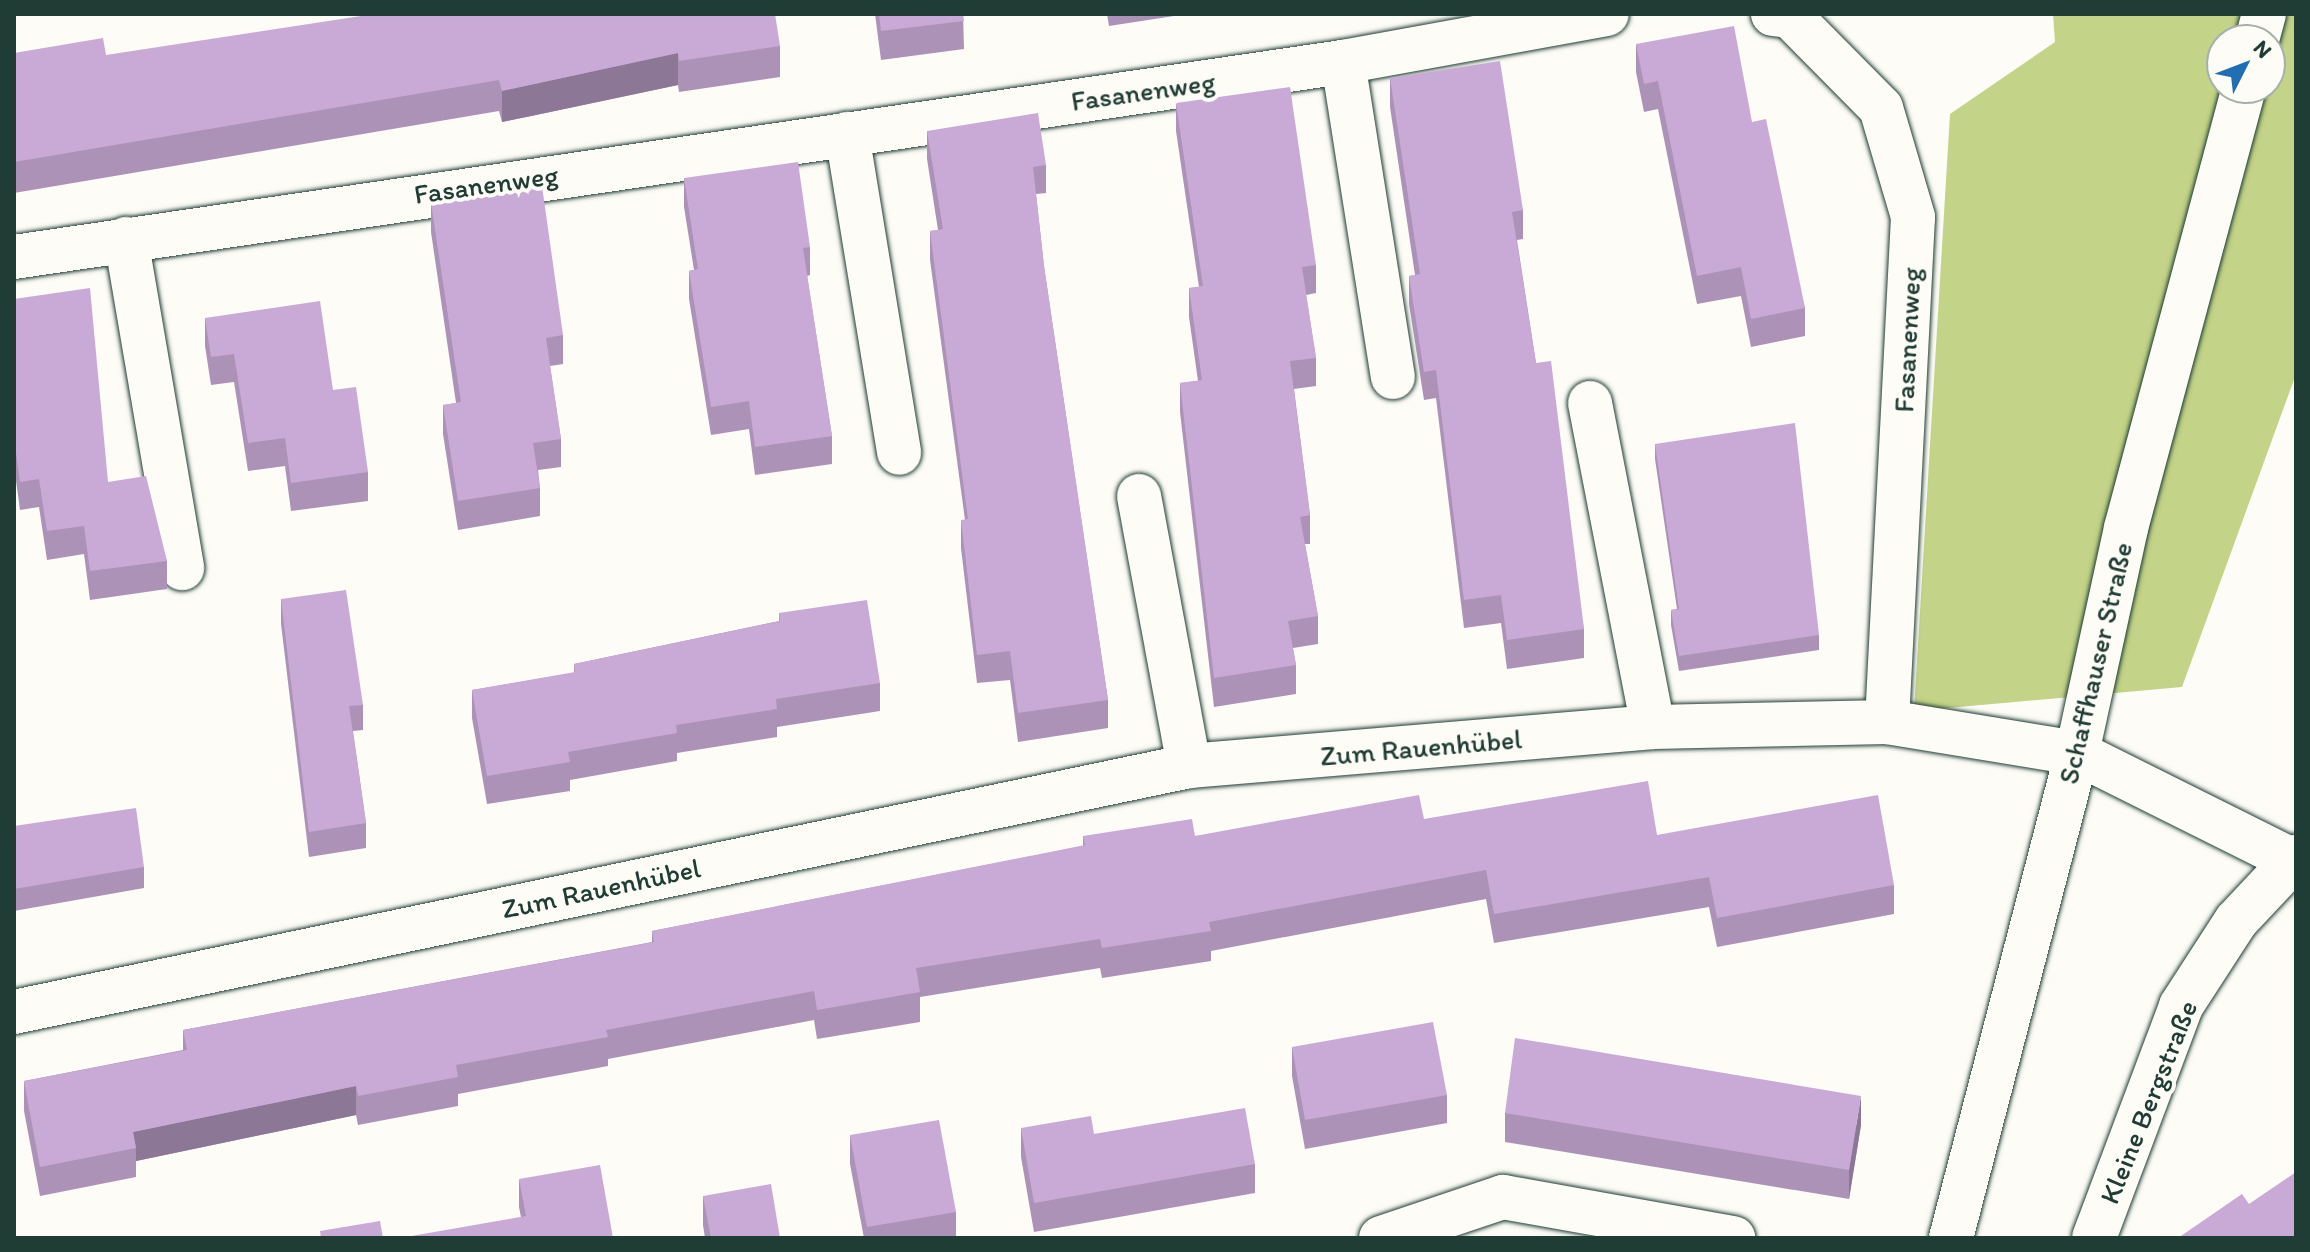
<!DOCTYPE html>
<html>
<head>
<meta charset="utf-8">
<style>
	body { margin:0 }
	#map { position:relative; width:2310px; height:1252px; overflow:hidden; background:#fdfcf7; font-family:Itim,sans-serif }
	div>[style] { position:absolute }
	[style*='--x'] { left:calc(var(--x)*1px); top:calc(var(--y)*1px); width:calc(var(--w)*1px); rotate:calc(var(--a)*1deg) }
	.green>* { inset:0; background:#c3d387 }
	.roads { filter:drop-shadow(0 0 2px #1f3d34) drop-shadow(0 0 2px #1f3d34) }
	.minor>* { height:44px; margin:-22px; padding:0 22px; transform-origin:22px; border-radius:22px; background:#fdfcf7 }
	.tertiary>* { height:44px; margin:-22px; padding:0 22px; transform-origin:22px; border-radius:22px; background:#fdfcf7 }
	.wall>* { inset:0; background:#ad92b8 }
	.shaded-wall>* { inset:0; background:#8d7796 }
	.building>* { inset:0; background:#c9aad6 }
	span { translate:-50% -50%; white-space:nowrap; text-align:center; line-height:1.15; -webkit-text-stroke:8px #fdfcf7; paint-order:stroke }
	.street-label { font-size:28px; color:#1f3d34 }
	.frame { position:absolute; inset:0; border:16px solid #1f3d34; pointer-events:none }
	.north { position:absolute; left:2206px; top:24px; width:80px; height:80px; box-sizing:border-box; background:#fdfcf7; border:2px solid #a4b0a9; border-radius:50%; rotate:48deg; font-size:22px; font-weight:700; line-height:32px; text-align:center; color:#1f3d34 }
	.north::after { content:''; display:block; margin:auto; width:28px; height:36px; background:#1f6fb2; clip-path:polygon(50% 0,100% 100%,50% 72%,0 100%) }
</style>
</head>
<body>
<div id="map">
	<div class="green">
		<div style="clip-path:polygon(evenodd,2053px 14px,2296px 14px,2296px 374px,2182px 687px,1914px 711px,1950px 114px,2055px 42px,2053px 14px,2222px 40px,2270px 40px,2270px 88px,2222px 88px,2222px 40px)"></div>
	</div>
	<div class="roads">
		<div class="minor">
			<div style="--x:1773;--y:14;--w:17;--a:7"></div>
			<div style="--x:1790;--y:16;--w:129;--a:45.3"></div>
			<div style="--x:1881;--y:108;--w:114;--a:73.6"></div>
			<div style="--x:1913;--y:217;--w:506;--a:92.95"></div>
			<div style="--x:1343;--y:62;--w:319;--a:81"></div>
			<div style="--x:847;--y:134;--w:323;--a:80.7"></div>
			<div style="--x:126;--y:239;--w:334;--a:80.3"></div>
			<div style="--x:14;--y:257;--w:1343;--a:-8.35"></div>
			<div style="--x:1343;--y:62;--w:268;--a:-10.3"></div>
			<div style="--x:1590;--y:403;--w:330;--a:79"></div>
			<div style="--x:1139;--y:496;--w:275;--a:79.5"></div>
			<div style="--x:14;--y:1012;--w:1200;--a:-11.82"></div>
			<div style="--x:1189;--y:766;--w:466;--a:-4.8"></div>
			<div style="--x:1653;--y:727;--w:234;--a:-1.2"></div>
			<div style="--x:1887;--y:722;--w:193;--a:9.3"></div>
			<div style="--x:2077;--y:753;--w:245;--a:26.5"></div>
			<div style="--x:1381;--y:1238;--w:129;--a:-18.6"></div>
			<div style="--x:1503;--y:1197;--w:234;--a:10.1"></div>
			<div style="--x:2094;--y:1238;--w:248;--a:-69.4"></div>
			<div style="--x:2181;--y:1006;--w:101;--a:-57.1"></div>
			<div style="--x:2236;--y:921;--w:88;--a:-46.8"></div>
		</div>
		<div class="tertiary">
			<div style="--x:2257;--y:40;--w:27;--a:-75"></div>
			<div style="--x:1951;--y:1238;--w:501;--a:-75.44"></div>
			<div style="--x:2077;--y:753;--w:230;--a:-77.7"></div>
			<div style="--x:2126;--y:528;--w:456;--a:-75"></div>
		</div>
	</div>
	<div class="wall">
		<div style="clip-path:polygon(875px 14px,963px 14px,964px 49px,881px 60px)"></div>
		<div style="clip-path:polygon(1107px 14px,1187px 14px,1109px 26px)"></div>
		<div style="clip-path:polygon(1901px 14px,1917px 14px,1901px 16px)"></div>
		<div style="clip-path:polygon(1636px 44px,1752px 122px,1805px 308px,1805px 336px,1751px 347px,1741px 296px,1697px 304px,1658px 109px,1644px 112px,1636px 72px)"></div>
		<div style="clip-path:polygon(780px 46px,780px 77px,679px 92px,678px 85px,502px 122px,499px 111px,14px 193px,14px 53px,106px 55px)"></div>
		<div style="clip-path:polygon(1390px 78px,1523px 210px,1523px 239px,1517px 240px,1536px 363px,1584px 629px,1584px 658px,1507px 669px,1501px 623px,1464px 628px,1436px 398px,1424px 400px,1409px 304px,1409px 276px,1415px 275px,1390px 107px)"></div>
		<div style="clip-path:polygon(1176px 103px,1316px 265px,1316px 293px,1306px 295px,1316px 358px,1316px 386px,1294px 389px,1310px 515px,1310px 544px,1305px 544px,1318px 616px,1318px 644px,1293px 648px,1296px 665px,1296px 694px,1214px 707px,1180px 412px,1180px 383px,1198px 381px,1189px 317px,1189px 288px,1199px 287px,1176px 131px)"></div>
		<div style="clip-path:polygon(927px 131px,1046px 165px,1046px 193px,1036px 194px,1044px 266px,1108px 700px,1108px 728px,1018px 742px,1010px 680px,977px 683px,961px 548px,961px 520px,965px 520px,930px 260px,930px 231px,938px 230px,927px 159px)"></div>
		<div style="clip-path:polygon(684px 178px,810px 247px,810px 275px,807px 276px,832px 436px,832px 464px,755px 475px,749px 429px,711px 435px,689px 299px,689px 271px,694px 270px,684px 207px)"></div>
		<div style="clip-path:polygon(431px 203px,563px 335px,563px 364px,550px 366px,561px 439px,561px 467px,538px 470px,540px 488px,540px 516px,458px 530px,443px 434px,443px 405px,456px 403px,431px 232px)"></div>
		<div style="clip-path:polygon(14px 299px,108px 482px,167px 561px,167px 589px,90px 600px,84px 554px,47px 560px,39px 507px,20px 510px,14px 466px)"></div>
		<div style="clip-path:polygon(205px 318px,333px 390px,368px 472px,368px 501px,291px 511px,285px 466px,248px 471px,234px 382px,211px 385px,205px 346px)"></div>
		<div style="clip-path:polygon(1655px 444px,1819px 635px,1819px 650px,1679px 671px,1671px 625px,1671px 610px,1677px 609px,1655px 459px)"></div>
		<div style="clip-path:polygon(281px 599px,363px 705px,363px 730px,353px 731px,366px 823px,366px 848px,309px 857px,281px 624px)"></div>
		<div style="clip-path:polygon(779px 613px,880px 683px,880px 711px,777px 727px,777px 737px,677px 753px,677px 761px,570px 780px,570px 791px,487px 804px,472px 718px,472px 690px,574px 673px,574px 664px,779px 621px)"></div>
		<div style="clip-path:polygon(1424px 819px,1657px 835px,1894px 885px,1894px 914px,1717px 947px,1709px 907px,1494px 943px,1486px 899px,1211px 951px,1211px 961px,1102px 978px,1100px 968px,920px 997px,920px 1022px,817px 1039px,814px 1020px,608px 1059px,608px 1066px,458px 1094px,458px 1106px,358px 1125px,356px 1115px,136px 1161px,136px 1177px,40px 1196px,24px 1111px,24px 1081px,183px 1050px,183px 1030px,652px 942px,652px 931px,1083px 846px,1083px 836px,1195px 836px)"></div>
		<div style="clip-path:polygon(14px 826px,144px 867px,144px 888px,14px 911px)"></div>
		<div style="clip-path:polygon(1292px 1047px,1447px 1095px,1447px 1123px,1305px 1149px,1292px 1076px)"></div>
		<div style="clip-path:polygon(1505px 1113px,1861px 1125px,1849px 1199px,1505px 1142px)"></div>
		<div style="clip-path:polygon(1021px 1128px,1094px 1134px,1255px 1164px,1255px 1193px,1034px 1232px,1021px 1157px)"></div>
		<div style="clip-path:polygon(850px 1135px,956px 1212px,956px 1238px,864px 1238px,850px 1164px)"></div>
		<div style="clip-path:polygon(519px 1179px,613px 1238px,521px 1217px,519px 1207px)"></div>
		<div style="clip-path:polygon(703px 1196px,780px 1238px,705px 1238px,703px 1225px)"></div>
	</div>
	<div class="shaded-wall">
		<div style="clip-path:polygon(678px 53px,678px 85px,502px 122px,502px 91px)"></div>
		<div style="clip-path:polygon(356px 1086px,356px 1115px,136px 1161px,136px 1148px,133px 1132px)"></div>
		<div style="clip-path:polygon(1861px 1096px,1861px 1125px,1849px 1199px,1849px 1170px)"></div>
	</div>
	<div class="building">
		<div style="clip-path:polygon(374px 14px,775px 14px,780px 46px,679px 61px,678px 53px,502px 91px,499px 80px,14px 162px,14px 53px,103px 38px,106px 55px)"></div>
		<div style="clip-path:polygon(879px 14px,963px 14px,964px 21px,881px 31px)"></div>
		<div style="clip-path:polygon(1734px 26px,1752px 122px,1766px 119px,1805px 308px,1751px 319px,1741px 267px,1697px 276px,1658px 81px,1644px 84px,1636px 44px)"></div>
		<div style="clip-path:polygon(1500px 61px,1523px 210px,1512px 212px,1536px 363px,1551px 361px,1584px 629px,1507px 640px,1501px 595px,1464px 600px,1436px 370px,1424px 372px,1409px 276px,1420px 274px,1390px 78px)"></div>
		<div style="clip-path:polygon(1290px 87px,1316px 265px,1302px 267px,1316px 358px,1290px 361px,1310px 515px,1300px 517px,1318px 616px,1288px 621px,1296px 665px,1214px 678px,1180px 383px,1202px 380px,1189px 288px,1203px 286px,1176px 103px)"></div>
		<div style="clip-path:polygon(1038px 113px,1046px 165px,1033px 167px,1044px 266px,1108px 700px,1018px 713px,1010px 651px,977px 655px,961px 520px,968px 519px,930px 231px,943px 229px,927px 131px)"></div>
		<div style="clip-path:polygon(798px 162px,810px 247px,803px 248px,832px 436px,755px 447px,749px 401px,711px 407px,689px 271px,698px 269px,684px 178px)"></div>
		<div style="clip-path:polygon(542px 186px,563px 335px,546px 338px,561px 439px,533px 443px,540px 488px,458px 501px,443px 405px,461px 402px,431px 203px)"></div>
		<div style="clip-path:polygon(90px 288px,108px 482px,146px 476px,167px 561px,90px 571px,84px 526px,47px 531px,39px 479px,20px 482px,14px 438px,14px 299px)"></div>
		<div style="clip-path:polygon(320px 301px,333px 390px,356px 387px,368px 472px,291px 483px,285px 438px,248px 443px,234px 354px,211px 357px,205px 318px)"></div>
		<div style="clip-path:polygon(1795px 423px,1819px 635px,1679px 656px,1671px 610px,1679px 609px,1655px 444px)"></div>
		<div style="clip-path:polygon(346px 590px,363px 705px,349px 706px,366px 823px,309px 832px,281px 599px)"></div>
		<div style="clip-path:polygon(867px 600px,880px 683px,776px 699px,777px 709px,676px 725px,677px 733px,568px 752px,570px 762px,487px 776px,472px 690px,575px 672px,574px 664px,780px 621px,779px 613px)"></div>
		<div style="clip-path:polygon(1648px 781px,1657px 835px,1878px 795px,1894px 885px,1717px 918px,1709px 877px,1494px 914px,1486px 870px,1209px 922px,1211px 931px,1102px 948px,1100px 939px,916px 968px,920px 992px,817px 1010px,814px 991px,606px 1030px,608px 1037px,456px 1065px,458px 1077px,358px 1096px,356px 1086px,133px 1132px,136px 1148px,40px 1167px,24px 1081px,187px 1050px,183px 1030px,654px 942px,652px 931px,1085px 845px,1083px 836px,1192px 819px,1195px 836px,1419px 795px,1424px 819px)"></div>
		<div style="clip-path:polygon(136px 808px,144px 867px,14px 889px,14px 826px)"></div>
		<div style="clip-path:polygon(1433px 1022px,1447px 1095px,1305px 1120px,1292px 1047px)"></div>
		<div style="clip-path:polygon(1515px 1038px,1861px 1096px,1849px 1170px,1505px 1113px)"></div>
		<div style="clip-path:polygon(1245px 1108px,1255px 1164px,1034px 1203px,1021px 1128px,1091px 1116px,1094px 1134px)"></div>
		<div style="clip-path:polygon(939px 1120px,956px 1212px,867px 1227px,850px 1135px)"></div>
		<div style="clip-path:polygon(600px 1165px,613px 1238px,400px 1238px,526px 1216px,519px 1179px)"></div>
		<div style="clip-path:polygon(2296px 1172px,2296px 1238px,2178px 1238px,2242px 1194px,2249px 1204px)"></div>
		<div style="clip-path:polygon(771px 1184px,780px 1238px,711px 1238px,703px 1196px)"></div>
		<div style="clip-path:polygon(380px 1221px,383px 1238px,321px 1238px,320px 1231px)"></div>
	</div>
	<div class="street-label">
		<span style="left:1143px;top:91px;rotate:-8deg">Fasanenweg</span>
		<span style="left:486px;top:184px;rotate:-8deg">Fasanenweg</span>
		<span style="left:1907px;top:340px;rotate:-87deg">Fasanenweg</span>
		<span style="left:2095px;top:663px;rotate:-77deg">Schaffhauser Straße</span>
		<span style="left:1421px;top:747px;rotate:-5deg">Zum Rauenhübel</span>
		<span style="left:601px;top:888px;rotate:-12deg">Zum Rauenhübel</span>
		<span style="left:2148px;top:1102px;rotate:-68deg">Kleine Bergstraße</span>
	</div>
	<div class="frame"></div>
	<div class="north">N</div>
</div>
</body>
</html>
